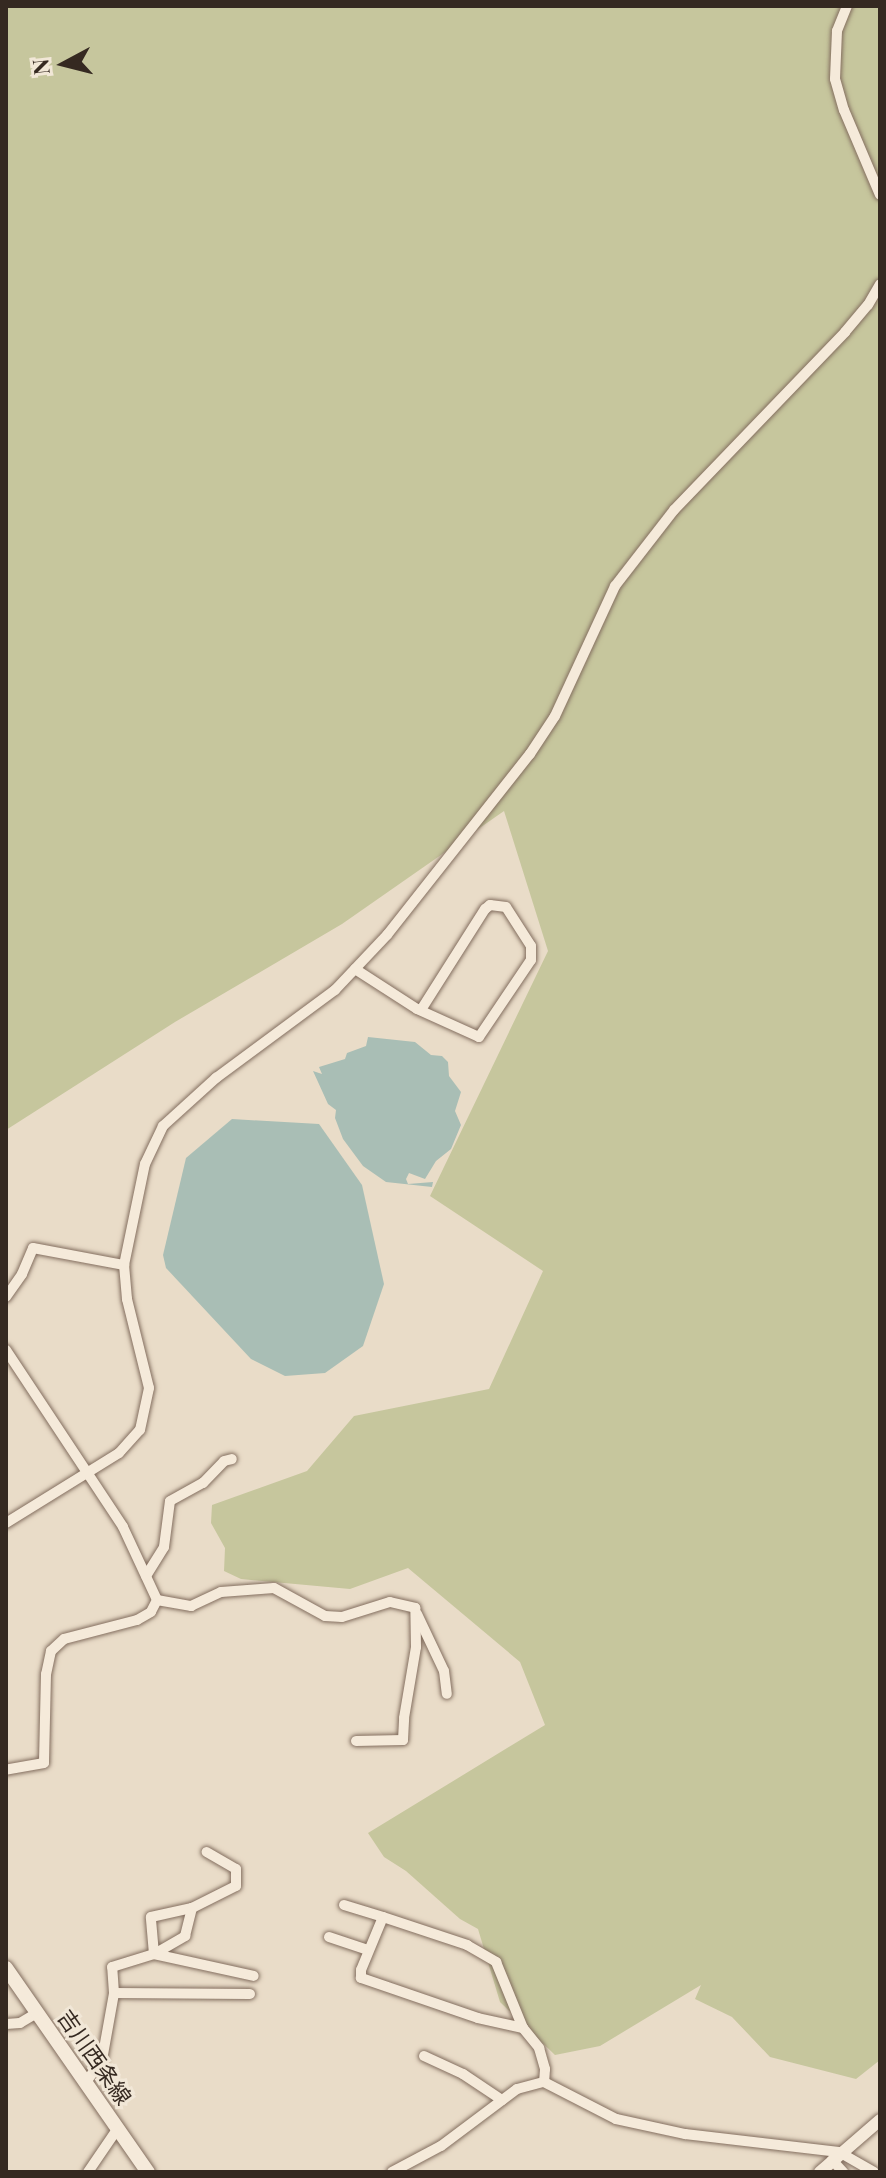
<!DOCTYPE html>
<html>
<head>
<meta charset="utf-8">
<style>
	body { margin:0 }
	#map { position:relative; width:886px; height:2178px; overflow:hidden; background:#e9dcc8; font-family:"Playfair Display","Noto Sans JP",serif }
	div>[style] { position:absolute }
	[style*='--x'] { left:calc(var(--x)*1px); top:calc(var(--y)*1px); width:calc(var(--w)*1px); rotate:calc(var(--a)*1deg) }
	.green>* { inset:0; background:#c6c69d }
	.water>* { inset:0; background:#a9beb5 }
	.roads { filter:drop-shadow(0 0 2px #836e5f) drop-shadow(0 0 2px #836e5f) }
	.minor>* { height:10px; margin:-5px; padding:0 5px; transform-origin:5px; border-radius:5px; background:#f5eada }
	.tertiary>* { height:12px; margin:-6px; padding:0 6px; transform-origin:6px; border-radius:6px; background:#f5eada }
	.secondary>* { height:14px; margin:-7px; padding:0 7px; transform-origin:7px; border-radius:7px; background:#f5eada }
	span { translate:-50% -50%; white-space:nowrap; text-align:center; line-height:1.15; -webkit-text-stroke:6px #f1e7d7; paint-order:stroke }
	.street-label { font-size:22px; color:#352921 }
	.frame { position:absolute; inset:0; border:8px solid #352921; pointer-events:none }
	.north { position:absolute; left:24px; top:24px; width:80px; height:80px; -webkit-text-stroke:6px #f1e7d7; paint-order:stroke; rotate:263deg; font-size:22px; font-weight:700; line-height:32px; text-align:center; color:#352921 }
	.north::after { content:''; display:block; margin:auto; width:28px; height:36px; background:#352921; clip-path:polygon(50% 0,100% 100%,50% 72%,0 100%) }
</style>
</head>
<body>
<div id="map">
	<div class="green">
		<div style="clip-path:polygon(6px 6px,880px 6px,880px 2060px,856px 2079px,770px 2057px,732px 2017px,695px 1999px,701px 1985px,600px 2046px,555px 2055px,500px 2002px,478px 1929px,460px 1919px,406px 1871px,384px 1857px,368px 1833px,545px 1725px,520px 1662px,408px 1568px,350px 1589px,241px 1579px,224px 1571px,225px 1548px,211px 1523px,212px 1505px,307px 1471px,354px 1416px,489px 1389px,543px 1271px,430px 1196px,548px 951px,504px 811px,342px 924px,175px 1022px,6px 1130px)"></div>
	</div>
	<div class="water">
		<div style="clip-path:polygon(368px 1037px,415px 1042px,431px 1055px,442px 1056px,448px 1062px,449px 1076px,461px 1092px,455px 1111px,461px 1125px,451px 1149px,436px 1161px,425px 1179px,409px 1173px,406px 1179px,408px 1184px,433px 1182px,432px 1187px,386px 1182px,363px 1166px,343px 1139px,335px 1118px,336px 1110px,328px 1104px,313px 1071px,322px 1074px,319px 1067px,345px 1059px,347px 1053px,366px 1046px)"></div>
		<div style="clip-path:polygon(232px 1119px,319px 1124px,362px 1185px,384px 1284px,363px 1346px,325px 1373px,285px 1376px,251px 1359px,166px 1268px,163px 1255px,186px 1158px)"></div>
	</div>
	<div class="roads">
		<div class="minor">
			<div style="--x:847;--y:6;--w:27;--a:112"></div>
			<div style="--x:837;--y:31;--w:48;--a:92.4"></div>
			<div style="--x:835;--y:79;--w:32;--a:74"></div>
			<div style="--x:844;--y:110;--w:92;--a:67"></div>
			<div style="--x:355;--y:969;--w:74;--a:32.8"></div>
			<div style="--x:417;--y:1009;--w:68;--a:24.3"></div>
			<div style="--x:479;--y:1037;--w:93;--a:-56"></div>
			<div style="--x:531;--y:960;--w:14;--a:-90"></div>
			<div style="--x:531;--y:946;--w:46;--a:-122.7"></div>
			<div style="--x:506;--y:907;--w:16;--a:-173"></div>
			<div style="--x:490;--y:905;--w:6;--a:141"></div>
			<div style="--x:485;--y:909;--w:120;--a:122.4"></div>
			<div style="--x:6;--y:1297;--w:28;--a:-55"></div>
			<div style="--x:22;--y:1274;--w:28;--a:-67"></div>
			<div style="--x:33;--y:1248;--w:93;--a:10.6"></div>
			<div style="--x:6;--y:1350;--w:212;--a:56.5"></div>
			<div style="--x:123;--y:1527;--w:81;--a:65"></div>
			<div style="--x:157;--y:1600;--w:13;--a:117"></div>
			<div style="--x:151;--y:1612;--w:16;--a:150"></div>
			<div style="--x:137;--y:1620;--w:75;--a:165.4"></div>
			<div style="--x:64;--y:1639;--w:18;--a:137"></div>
			<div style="--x:51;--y:1651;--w:24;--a:102"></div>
			<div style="--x:46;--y:1674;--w:89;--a:91.3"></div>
			<div style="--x:44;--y:1763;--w:39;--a:170"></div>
			<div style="--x:6;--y:1523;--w:133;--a:-31.8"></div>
			<div style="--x:119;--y:1453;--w:31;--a:-48"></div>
			<div style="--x:140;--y:1430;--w:43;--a:-77.9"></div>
			<div style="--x:149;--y:1388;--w:92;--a:-103.9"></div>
			<div style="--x:127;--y:1299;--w:34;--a:-95"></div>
			<div style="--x:124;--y:1265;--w:103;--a:-78.3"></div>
			<div style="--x:145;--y:1164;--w:42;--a:-64.7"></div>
			<div style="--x:163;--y:1126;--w:72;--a:-42.2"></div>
			<div style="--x:216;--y:1078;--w:148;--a:-36.5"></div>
			<div style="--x:335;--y:990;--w:76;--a:-46.6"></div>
			<div style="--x:387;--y:935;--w:231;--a:-51.7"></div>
			<div style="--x:530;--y:754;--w:45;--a:-56.7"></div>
			<div style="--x:555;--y:716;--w:143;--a:-65.2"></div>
			<div style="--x:615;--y:586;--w:96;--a:-52.2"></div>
			<div style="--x:674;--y:510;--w:247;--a:-46.1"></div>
			<div style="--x:845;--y:332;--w:35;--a:-50"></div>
			<div style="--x:868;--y:305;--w:24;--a:-60"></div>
			<div style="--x:146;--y:1576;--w:34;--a:-58"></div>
			<div style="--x:164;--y:1547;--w:46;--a:-82.6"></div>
			<div style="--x:170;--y:1501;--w:38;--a:-29"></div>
			<div style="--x:203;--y:1483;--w:30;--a:-46"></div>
			<div style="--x:224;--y:1461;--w:8;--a:-14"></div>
			<div style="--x:157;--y:1600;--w:35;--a:10"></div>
			<div style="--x:191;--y:1606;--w:33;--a:-25"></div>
			<div style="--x:221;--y:1592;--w:53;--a:-4.3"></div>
			<div style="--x:274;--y:1588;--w:58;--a:28.8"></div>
			<div style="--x:325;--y:1616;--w:17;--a:3"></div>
			<div style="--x:342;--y:1617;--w:50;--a:-17.4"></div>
			<div style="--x:390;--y:1602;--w:26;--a:13"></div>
			<div style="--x:417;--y:1614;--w:63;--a:64.7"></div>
			<div style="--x:444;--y:1671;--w:23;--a:83"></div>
			<div style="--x:356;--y:1741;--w:47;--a:-1.2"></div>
			<div style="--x:403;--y:1740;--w:22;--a:-87"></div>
			<div style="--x:404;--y:1718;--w:72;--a:-80.4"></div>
			<div style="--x:416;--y:1647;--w:39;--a:-91"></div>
			<div style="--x:344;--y:1905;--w:41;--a:17.1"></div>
			<div style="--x:383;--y:1917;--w:89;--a:18.4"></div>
			<div style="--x:467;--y:1945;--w:34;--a:30"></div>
			<div style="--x:496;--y:1962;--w:71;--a:67.8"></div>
			<div style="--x:523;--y:2028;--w:46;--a:-167.5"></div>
			<div style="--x:478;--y:2018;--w:124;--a:-161.1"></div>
			<div style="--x:361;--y:1978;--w:8;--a:-90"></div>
			<div style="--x:361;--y:1970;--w:57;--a:-67.5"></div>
			<div style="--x:329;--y:1937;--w:41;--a:18.4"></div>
			<div style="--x:156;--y:1953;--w:34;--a:-30"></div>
			<div style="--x:185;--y:1936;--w:29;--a:-76"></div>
			<div style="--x:154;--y:1954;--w:102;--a:12.4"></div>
			<div style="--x:114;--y:1993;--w:136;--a:0.4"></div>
			<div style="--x:6;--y:2024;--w:14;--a:-4"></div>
			<div style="--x:20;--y:2023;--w:21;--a:-31"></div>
			<div style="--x:523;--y:2028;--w:26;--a:51"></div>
			<div style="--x:539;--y:2048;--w:22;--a:74"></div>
			<div style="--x:545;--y:2069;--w:13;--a:94"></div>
			<div style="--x:424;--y:2056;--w:43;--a:24.8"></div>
			<div style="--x:463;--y:2074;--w:47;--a:33.7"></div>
			<div style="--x:86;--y:2082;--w:27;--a:-54"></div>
			<div style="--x:102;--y:2060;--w:68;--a:-79.8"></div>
			<div style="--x:114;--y:1993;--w:26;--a:-94"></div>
			<div style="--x:112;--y:1967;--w:44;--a:-17.2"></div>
			<div style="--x:154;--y:1954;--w:37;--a:-95"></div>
			<div style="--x:151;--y:1917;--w:42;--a:-12.4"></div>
			<div style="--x:192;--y:1908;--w:49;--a:-26.6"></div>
			<div style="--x:236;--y:1886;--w:17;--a:-90"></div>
			<div style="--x:236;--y:1869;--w:34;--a:-150"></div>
			<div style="--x:832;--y:2160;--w:16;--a:47"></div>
			<div style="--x:88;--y:2172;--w:53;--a:-55.7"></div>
			<div style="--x:392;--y:2172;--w:55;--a:-28"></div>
			<div style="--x:441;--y:2146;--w:95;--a:-36.9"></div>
			<div style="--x:517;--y:2089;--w:28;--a:-15"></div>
			<div style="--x:544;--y:2082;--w:81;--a:27.2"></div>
			<div style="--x:616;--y:2119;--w:71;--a:12.3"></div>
			<div style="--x:685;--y:2134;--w:155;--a:6.7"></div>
			<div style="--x:839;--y:2152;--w:40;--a:29.7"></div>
		</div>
		<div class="tertiary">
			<div style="--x:820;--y:2172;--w:79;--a:-40.9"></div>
		</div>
		<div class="secondary">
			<div style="--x:6;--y:1968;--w:249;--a:55.2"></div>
		</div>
	</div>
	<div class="street-label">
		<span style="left:95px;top:2057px;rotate:55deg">吉川西条線</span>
	</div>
	<div class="frame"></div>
	<div class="north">N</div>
</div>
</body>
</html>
